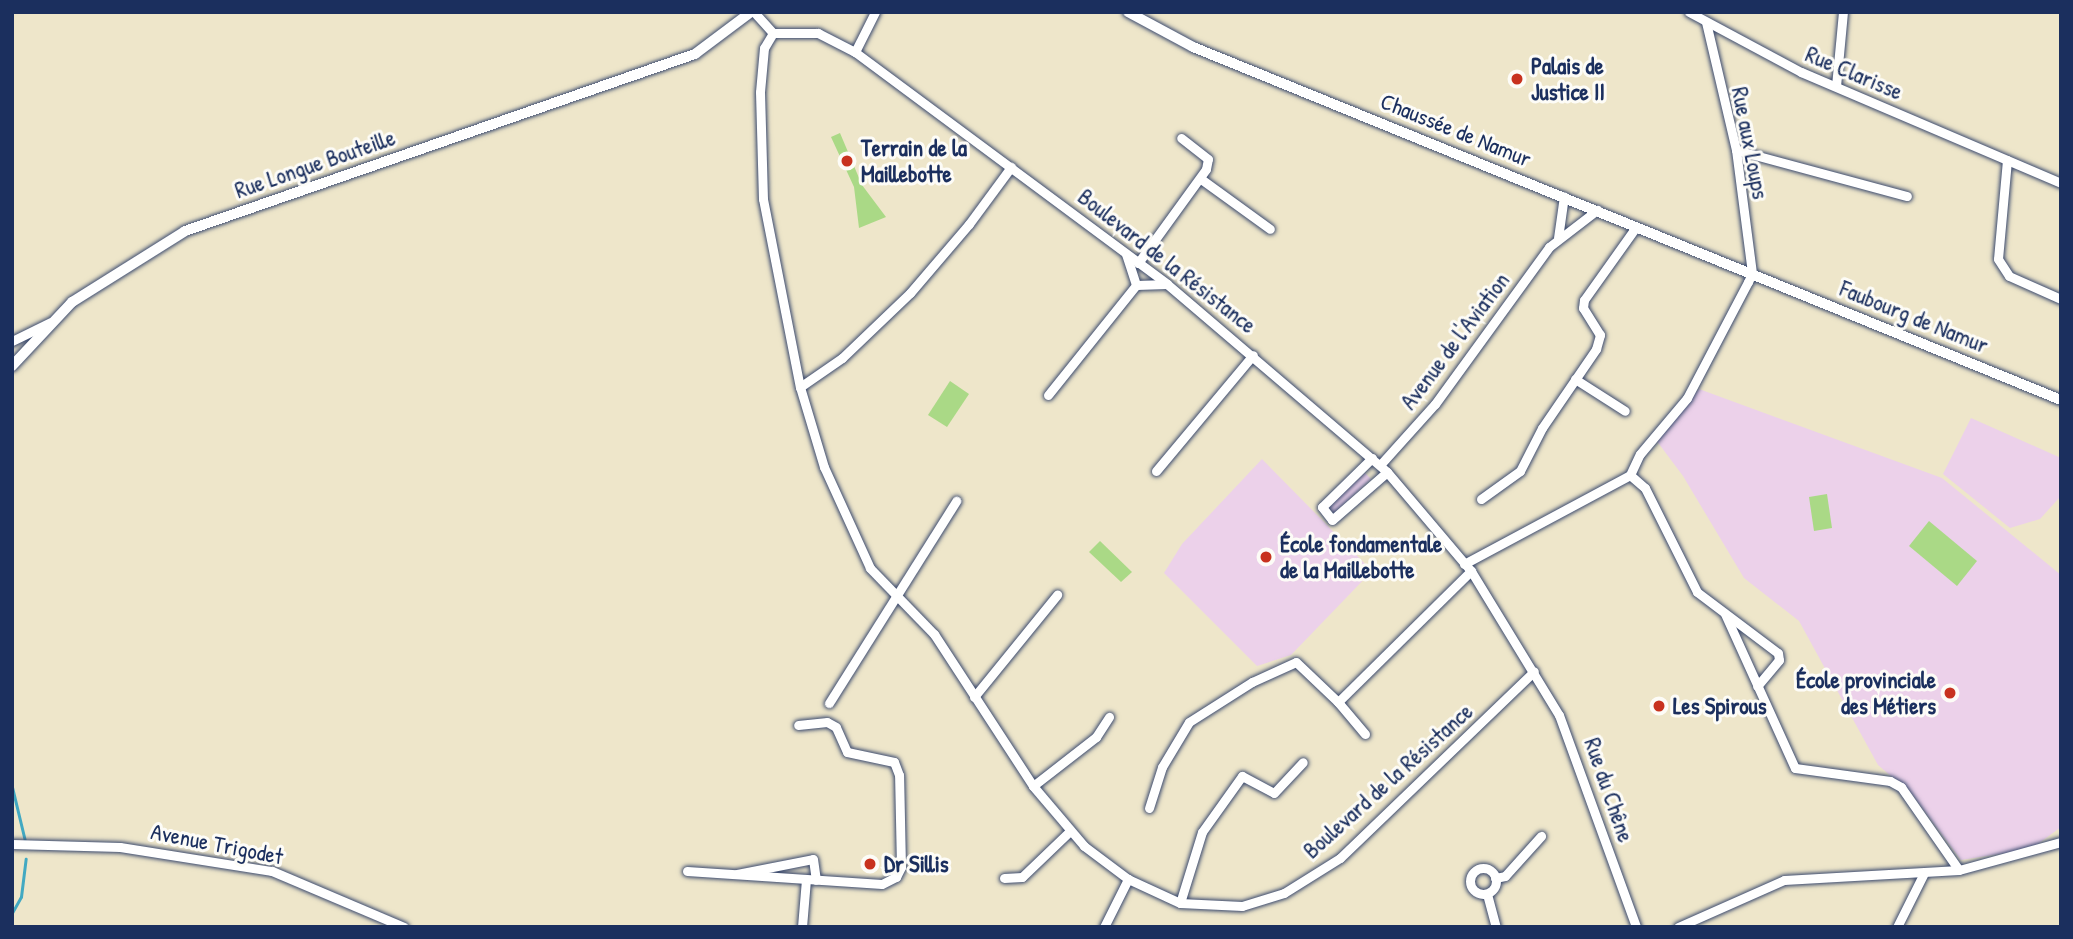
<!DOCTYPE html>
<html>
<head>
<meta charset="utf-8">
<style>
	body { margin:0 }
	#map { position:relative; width:2073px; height:939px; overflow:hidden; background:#eee6ca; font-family:"Patrick Hand",sans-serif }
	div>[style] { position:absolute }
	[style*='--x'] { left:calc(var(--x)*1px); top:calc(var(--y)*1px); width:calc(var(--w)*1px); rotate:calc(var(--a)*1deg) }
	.built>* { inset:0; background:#ecd1ea }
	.green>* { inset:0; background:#aad986 }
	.stream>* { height:2.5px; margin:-1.25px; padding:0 1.25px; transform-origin:1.25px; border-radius:1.25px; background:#42a9c2 }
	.roads { filter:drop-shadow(0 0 2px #3b4a6e) drop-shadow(0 0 2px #3b4a6e) }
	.minor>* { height:9px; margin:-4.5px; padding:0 4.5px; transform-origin:4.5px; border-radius:4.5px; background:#fff }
	.minor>.ring { margin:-4.5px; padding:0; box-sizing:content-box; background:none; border:9px solid #fff; border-radius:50% }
	.tertiary>* { height:10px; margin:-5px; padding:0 5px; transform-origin:5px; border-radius:5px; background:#fff }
	.dots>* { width:19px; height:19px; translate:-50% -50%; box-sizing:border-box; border:4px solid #fdfcf7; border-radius:50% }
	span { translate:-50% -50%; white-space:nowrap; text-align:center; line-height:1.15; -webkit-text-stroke:6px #fdfcf7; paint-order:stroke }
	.poi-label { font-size:23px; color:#1b2f5e; font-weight:700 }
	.left { translate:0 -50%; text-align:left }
	.right { translate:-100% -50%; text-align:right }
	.street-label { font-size:23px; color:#1b2f5e }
	.frame { position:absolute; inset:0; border:14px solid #1b2f5e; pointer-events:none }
</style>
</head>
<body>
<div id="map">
	<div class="built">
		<div style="clip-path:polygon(1699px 389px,1942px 478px,2061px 575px,2061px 827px,2031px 849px,1961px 860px,1912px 794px,1878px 765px,1799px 621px,1744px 578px,1683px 476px,1656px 440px)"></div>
		<div style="clip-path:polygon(1971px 418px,2061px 458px,2060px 497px,2040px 519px,2010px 528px,1943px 474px)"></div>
		<div style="clip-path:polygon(1262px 459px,1372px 571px,1291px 655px,1257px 666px,1164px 573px,1182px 544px)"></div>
		<div style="clip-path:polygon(1365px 473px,1371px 479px,1334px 513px,1328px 507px)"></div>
	</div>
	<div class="green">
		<div style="clip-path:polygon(840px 133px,862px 185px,886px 217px,859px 228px,854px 187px,831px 137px)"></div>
		<div style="clip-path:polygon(950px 381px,969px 394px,947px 427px,928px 415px)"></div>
		<div style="clip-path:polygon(1827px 494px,1832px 528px,1814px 531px,1809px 497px)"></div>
		<div style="clip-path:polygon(1929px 521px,1977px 561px,1957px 586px,1909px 546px)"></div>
		<div style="clip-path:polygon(1100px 541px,1132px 572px,1121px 582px,1089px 552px)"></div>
	</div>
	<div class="stream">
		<div style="--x:12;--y:666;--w:6;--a:90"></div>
		<div style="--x:12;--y:693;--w:9;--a:90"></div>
		<div style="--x:12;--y:785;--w:56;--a:76.5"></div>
		<div style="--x:12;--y:913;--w:18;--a:-61"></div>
		<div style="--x:21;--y:897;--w:38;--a:-83"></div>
	</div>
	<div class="roads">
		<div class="minor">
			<div style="--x:754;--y:12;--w:28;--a:48"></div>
			<div style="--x:1689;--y:12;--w:127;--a:28.2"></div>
			<div style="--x:1801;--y:72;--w:283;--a:23.1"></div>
			<div style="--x:773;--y:33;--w:17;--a:121"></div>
			<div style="--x:764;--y:48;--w:44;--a:95.2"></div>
			<div style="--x:760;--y:92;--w:107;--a:88.4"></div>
			<div style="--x:763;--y:199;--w:192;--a:78.9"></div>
			<div style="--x:800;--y:387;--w:84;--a:73.3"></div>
			<div style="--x:824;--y:467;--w:111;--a:65.5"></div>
			<div style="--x:870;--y:568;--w:92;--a:45.9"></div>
			<div style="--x:934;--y:634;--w:181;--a:56.9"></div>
			<div style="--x:1033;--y:786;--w:79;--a:49.6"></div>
			<div style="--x:1084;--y:846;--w:55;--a:36.9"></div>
			<div style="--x:1128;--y:879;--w:57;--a:24.8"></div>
			<div style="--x:1180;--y:903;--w:62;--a:2.8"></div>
			<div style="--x:1242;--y:906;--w:44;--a:-17.2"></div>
			<div style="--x:1284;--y:893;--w:66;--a:-32"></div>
			<div style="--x:1340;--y:858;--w:269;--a:-43.9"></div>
			<div style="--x:773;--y:33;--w:45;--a:0"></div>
			<div style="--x:818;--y:33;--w:42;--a:27.2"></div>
			<div style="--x:855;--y:52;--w:389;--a:36.6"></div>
			<div style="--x:1167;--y:284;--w:289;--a:40.5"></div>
			<div style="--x:1387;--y:472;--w:130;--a:49.7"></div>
			<div style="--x:1471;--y:571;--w:169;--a:58.6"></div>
			<div style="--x:1559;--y:715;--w:226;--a:70"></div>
			<div style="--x:855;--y:52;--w:45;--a:-63.4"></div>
			<div style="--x:1836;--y:86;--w:74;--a:-84.6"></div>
			<div style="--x:1736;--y:150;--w:177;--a:15.1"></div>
			<div style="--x:2007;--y:160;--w:99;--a:95.2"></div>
			<div style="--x:1998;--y:259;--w:20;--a:57"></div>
			<div style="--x:2009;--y:276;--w:57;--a:23.9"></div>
			<div style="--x:1201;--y:179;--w:85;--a:35.9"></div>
			<div style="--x:1558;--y:238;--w:42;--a:-81.9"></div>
			<div style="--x:1126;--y:254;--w:33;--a:72"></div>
			<div style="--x:1136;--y:285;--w:31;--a:-2"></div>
			<div style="--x:1138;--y:263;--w:116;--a:-54.1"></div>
			<div style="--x:1206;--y:169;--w:10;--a:-79"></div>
			<div style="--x:1208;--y:159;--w:34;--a:-142"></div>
			<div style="--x:12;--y:341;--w:43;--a:-26"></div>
			<div style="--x:1575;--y:379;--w:59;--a:32.6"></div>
			<div style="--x:800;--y:387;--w:51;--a:-34.6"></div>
			<div style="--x:842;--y:358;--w:94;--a:-43.7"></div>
			<div style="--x:910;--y:293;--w:91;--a:-49.5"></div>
			<div style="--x:969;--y:224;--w:71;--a:-53.6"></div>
			<div style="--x:1048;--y:395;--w:141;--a:-51.3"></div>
			<div style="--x:1372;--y:458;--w:70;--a:135.6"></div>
			<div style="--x:1322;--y:507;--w:16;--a:52"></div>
			<div style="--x:1332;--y:520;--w:73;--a:-41.1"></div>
			<div style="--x:1380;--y:465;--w:82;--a:-48"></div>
			<div style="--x:1435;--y:404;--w:194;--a:-54"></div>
			<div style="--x:1549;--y:247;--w:61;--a:-37.6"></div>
			<div style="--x:1156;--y:471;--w:151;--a:-50.1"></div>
			<div style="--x:1630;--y:475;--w:20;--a:41"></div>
			<div style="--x:1645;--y:488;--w:116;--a:63.4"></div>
			<div style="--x:1697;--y:592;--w:101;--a:37"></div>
			<div style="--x:1778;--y:653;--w:7;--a:82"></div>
			<div style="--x:1779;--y:660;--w:34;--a:130"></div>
			<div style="--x:1481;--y:499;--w:48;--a:-35.7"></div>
			<div style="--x:1520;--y:471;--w:48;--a:-62.9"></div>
			<div style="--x:1542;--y:428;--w:96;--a:-55.6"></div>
			<div style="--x:1596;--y:349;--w:15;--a:-74"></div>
			<div style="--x:1600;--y:335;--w:32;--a:-122"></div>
			<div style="--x:1583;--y:308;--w:8;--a:-83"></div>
			<div style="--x:1584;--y:300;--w:90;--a:-54.5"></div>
			<div style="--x:1464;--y:564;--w:188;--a:-28.2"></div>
			<div style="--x:1630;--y:475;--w:23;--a:-65"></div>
			<div style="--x:1640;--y:454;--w:73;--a:-50"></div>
			<div style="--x:1687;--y:398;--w:131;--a:-62.3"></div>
			<div style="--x:1748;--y:282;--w:10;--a:-66"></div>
			<div style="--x:1752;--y:273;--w:124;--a:-97.4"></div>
			<div style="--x:1736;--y:150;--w:131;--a:-103.2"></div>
			<div style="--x:1725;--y:614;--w:169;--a:65.6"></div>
			<div style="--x:1795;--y:768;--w:96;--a:7.8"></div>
			<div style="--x:1890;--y:781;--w:13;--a:29"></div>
			<div style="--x:1901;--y:787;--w:101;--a:55.1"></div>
			<div style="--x:974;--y:697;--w:132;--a:-50.9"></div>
			<div style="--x:829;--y:703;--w:239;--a:-57.8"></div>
			<div style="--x:1365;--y:734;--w:42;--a:-130.2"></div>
			<div style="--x:1338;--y:702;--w:187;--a:-44.6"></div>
			<div style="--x:1033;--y:786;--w:80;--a:-37.9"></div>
			<div style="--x:1096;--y:737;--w:24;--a:-57"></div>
			<div style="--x:1149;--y:808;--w:43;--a:-72.4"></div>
			<div style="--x:1162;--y:767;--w:52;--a:-59"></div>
			<div style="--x:1189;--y:722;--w:75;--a:-32.4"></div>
			<div style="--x:1252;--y:682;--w:48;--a:-24.4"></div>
			<div style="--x:1296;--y:662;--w:58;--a:43.6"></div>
			<div style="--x:12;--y:844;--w:108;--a:1.6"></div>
			<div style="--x:120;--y:847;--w:154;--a:9"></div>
			<div style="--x:272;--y:871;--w:143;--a:23"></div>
			<div class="ring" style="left:1470px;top:868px;width:17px;height:17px"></div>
			<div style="--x:687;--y:871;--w:195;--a:3.8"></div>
			<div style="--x:882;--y:884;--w:16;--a:-27"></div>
			<div style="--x:896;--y:877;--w:11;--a:-63"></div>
			<div style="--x:901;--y:867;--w:92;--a:-91.2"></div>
			<div style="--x:899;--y:775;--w:14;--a:-111"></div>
			<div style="--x:894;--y:762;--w:48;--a:-168"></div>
			<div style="--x:847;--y:752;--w:27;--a:-114"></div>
			<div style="--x:836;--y:727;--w:10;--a:-151"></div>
			<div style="--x:827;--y:722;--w:29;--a:174"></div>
			<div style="--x:737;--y:874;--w:77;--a:-11.2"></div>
			<div style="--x:813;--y:859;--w:21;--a:82"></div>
			<div style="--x:1004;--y:878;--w:18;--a:-3"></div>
			<div style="--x:1022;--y:877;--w:65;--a:-43.8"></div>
			<div style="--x:1495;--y:878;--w:10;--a:-11"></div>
			<div style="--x:1505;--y:876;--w:54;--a:-48"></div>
			<div style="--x:1487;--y:894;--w:34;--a:75"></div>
			<div style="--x:1180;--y:903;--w:74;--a:-72.8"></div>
			<div style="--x:1202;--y:832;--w:69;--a:-54.5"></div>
			<div style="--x:1242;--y:776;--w:36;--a:28"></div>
			<div style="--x:1274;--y:793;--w:42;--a:-46.9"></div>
			<div style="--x:802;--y:927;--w:48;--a:-85.2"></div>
			<div style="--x:1104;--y:927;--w:54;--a:-63.4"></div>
			<div style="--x:1678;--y:927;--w:116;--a:-23.9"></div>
			<div style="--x:1784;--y:880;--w:175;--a:-3.3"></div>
			<div style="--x:1959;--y:870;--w:106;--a:-15.4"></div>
			<div style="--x:1897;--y:927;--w:60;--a:-63.4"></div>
		</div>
		<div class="tertiary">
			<div style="--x:1128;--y:12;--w:74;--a:28.3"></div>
			<div style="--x:1193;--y:47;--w:937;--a:22.13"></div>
			<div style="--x:12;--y:366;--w:88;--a:-46.8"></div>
			<div style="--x:72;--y:302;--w:133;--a:-32.1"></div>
			<div style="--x:185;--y:231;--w:540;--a:-19.14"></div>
			<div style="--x:695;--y:54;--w:70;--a:-36.9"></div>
		</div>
	</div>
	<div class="dots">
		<div style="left:1517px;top:79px;background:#c8321e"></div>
		<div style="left:847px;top:161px;background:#c8321e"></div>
		<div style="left:1266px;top:557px;background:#c8321e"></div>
		<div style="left:1950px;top:693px;background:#c8321e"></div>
		<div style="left:1659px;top:706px;background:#c8321e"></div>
		<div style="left:870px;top:864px;background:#c8321e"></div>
	</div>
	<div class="poi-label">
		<span class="left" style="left:1531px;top:79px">Palais de<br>Justice II</span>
		<span class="left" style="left:861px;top:161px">Terrain de la<br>Maillebotte</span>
		<span class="left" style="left:1280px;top:557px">École fondamentale<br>de la Maillebotte</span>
		<span class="right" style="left:1936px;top:693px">École provinciale<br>des Métiers</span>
		<span class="left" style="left:1673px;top:706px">Les Spirous</span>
		<span class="left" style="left:884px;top:864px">Dr Sillis</span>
	</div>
	<div class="street-label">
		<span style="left:1854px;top:73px;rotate:23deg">Rue Clarisse</span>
		<span style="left:1456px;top:130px;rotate:22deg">Chaussée de Namur</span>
		<span style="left:1750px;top:143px;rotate:79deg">Rue aux Loups</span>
		<span style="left:315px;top:164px;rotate:-19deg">Rue Longue Bouteille</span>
		<span style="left:1167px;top:261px;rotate:38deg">Boulevard de la Résistance</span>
		<span style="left:1914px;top:317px;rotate:22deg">Faubourg de Namur</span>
		<span style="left:1455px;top:341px;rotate:-53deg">Avenue de l'Aviation</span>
		<span style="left:1388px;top:781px;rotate:-42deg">Boulevard de la Résistance</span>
		<span style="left:1609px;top:790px;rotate:71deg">Rue du Chêne</span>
		<span style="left:217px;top:844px;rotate:11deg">Avenue Trigodet</span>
	</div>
	<div class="frame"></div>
</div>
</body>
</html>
